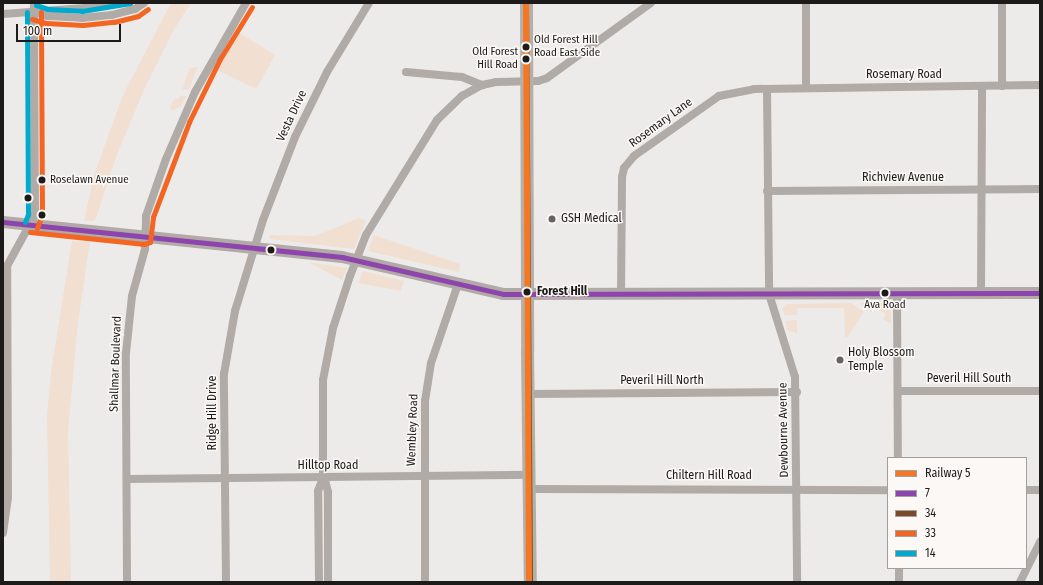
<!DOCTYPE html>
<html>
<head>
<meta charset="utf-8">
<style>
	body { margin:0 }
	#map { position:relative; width:1043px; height:585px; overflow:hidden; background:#edebe9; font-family:"Fira Sans Condensed",sans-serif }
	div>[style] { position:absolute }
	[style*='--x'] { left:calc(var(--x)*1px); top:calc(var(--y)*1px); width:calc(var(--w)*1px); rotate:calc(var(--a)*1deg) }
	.green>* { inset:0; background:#f1dfd1 }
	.minor>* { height:8px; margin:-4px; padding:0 4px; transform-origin:4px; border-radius:4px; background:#b1aba8 }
	.secondary>* { height:12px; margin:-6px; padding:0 6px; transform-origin:6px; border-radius:6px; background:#b1aaa6 }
	.primary>* { height:13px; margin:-6.5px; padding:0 6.5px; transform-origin:6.5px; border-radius:6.5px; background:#b4afa9 }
	.minor-bridge>* { height:8px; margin:-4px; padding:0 4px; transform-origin:4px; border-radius:4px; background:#b1aba8 }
	.bus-1>* { height:5px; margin:-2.5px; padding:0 2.5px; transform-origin:2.5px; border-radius:2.5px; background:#8e44ad }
	.bus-2>* { height:5px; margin:-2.5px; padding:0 2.5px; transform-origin:2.5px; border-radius:2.5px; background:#7a4b2a }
	.bus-3>* { height:5px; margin:-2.5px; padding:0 2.5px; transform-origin:2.5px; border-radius:2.5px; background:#f26522 }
	.bus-4>* { height:5px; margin:-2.5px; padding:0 2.5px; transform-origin:2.5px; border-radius:2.5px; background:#00a9ce }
	.rail-1>* { height:6px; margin:-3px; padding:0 3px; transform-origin:3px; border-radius:3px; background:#f47824 }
	.dots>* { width:11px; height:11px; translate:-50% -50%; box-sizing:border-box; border:2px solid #fcf8f5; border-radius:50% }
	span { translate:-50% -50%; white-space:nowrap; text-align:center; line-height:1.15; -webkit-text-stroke:3px #fcf8f5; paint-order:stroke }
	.bus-label { font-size:11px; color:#1c1b1a }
	.left { translate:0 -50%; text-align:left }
	.right { translate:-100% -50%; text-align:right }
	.street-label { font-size:12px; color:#1c1b1a }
	.poi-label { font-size:12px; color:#1c1b1a }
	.stop-label { font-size:12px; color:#1c1b1a; font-weight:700 }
	.frame { position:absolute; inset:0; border:4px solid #1c1b1a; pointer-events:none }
	.legend { position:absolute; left:887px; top:457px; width:140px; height:112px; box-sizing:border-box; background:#fcf8f5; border:1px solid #a2a09d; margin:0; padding:5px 7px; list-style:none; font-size:12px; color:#1c1b1a }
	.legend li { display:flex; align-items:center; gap:8px; height:20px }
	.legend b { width:20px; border:1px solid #a2a09d }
	.scale { position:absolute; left:16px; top:24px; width:105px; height:18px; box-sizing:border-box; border:2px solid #1c1b1a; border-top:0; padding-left:5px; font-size:12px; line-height:14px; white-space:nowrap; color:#1c1b1a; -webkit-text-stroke:3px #fcf8f5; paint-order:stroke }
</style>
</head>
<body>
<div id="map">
	<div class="green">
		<div style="clip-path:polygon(171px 3px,191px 3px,173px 31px,143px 92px,116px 157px,96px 218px,94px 221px,84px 221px,94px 175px,123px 95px)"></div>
		<div style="clip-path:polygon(236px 31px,275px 55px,256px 89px,215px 69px)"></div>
		<div style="clip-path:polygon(198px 67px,189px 89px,182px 90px,190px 68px)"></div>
		<div style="clip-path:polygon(181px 96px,186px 96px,181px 106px,172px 111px,170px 108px,173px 101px)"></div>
		<div style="clip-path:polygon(359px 218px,366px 221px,354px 249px,270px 239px,269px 235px,315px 236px)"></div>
		<div style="clip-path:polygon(374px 235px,460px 264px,459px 272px,368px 251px)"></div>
		<div style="clip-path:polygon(72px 241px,90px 242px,78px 322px,68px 430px,71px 582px,50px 582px,47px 415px,51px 372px)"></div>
		<div style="clip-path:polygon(308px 262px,347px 268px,342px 280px)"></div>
		<div style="clip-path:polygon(363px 271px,404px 281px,401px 291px,358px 283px)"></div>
		<div style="clip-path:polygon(851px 303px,864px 312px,847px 338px,845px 338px,844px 308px,797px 308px,797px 315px,785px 315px,782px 309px,787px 304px)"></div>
		<div style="clip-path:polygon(859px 303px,888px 304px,891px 309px,891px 324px,883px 319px,886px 314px,875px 307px,872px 312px)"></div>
		<div style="clip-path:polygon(797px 320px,797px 333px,788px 331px,785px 321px)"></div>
		<div style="clip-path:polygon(321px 491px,324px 491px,323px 565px,322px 565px)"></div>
	</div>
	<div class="minor">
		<div style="--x:806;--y:3;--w:84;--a:90"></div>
		<div style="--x:1002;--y:3;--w:83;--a:90"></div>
		<div style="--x:35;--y:12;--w:13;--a:18"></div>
		<div style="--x:47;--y:16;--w:35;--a:3"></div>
		<div style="--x:82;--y:18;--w:30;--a:-6"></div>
		<div style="--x:112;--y:15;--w:24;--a:-15"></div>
		<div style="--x:135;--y:9;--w:11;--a:-34"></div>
		<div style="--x:3;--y:14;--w:82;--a:-4.2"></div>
		<div style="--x:85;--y:8;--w:34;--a:-8"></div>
		<div style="--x:406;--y:72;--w:56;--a:5.1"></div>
		<div style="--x:462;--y:77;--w:22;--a:22"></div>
		<div style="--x:767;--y:89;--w:205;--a:89.4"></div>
		<div style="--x:769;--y:294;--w:87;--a:72.6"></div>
		<div style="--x:795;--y:377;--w:205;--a:89.4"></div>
		<div style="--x:767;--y:191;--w:273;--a:-0.4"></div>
		<div style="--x:366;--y:235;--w:135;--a:-58.3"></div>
		<div style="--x:437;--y:120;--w:35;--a:-44"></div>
		<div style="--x:462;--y:96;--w:23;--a:-29"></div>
		<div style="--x:482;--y:85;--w:14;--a:-12"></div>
		<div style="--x:496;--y:82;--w:42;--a:-1.4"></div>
		<div style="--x:538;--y:81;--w:9;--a:-18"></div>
		<div style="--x:547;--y:78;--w:128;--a:-35.8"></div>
		<div style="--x:897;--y:293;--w:165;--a:89.7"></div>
		<div style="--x:981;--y:293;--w:206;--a:-89.7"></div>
		<div style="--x:621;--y:295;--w:118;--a:-89.5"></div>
		<div style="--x:622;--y:177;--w:9;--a:-77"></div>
		<div style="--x:624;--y:168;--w:16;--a:-50"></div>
		<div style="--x:634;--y:156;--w:104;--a:-35.2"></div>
		<div style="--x:719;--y:96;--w:36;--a:-11"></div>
		<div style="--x:754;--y:89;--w:286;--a:-0.8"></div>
		<div style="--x:899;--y:391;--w:141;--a:0"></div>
		<div style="--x:528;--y:394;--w:269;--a:-0.4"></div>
		<div style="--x:127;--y:479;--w:403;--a:-0.6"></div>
		<div style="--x:530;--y:489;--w:358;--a:0.2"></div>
		<div style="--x:1026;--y:490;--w:14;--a:0"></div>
		<div style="--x:3;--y:533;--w:36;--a:-82"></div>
		<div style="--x:8;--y:497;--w:231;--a:-90.2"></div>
		<div style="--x:7;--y:266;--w:58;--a:-61.2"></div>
		<div style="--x:35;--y:215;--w:212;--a:-90.3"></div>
		<div style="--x:899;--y:568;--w:14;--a:90"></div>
		<div style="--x:127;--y:582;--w:229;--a:-90.3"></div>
		<div style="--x:126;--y:353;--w:57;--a:-84"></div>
		<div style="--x:132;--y:296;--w:49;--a:-74.5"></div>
		<div style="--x:145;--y:249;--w:33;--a:-88"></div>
		<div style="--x:146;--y:216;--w:60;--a:-70.7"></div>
		<div style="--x:166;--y:159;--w:73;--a:-66.6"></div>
		<div style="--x:195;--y:92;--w:103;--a:-60.2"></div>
		<div style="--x:226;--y:582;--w:208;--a:-90.6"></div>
		<div style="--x:224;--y:374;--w:64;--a:-80.1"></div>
		<div style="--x:235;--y:311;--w:95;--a:-72.9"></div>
		<div style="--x:263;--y:220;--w:89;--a:-68.9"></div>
		<div style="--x:295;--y:137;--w:72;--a:-63.8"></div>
		<div style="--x:327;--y:72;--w:81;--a:-58.7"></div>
		<div style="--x:319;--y:582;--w:91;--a:-90.6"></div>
		<div style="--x:318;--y:491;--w:14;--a:-69"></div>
		<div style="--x:328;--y:582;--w:90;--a:-90"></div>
		<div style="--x:328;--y:492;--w:21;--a:-104"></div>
		<div style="--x:323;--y:472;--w:92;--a:-90"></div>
		<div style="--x:323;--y:380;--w:53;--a:-79.1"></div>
		<div style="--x:333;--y:328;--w:55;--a:-71.9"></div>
		<div style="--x:425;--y:582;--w:181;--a:-90"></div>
		<div style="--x:425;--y:401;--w:38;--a:-81"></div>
		<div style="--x:431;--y:363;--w:83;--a:-71.1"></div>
		<div style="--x:1020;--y:582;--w:45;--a:-63.4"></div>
	</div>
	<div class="secondary">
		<div style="--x:3;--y:222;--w:341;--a:5.9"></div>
		<div style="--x:342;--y:257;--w:165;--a:12.9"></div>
		<div style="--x:503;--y:294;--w:537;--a:-0.11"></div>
	</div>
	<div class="primary">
		<div style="--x:526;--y:3;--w:348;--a:89.8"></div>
		<div style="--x:527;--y:351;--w:231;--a:89.3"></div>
	</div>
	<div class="minor-bridge">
		<div style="--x:350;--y:276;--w:44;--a:-68.7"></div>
	</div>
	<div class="bus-1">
		<div style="--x:3;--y:222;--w:341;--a:5.9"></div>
		<div style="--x:342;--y:257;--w:165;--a:12.9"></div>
		<div style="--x:503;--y:294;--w:537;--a:-0.11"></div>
	</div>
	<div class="bus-2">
		<div style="--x:526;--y:3;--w:579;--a:89.6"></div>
	</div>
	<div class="bus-3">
		<div style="--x:32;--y:19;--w:15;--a:16"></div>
		<div style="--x:46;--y:23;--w:37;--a:3"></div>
		<div style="--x:83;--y:25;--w:31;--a:-6"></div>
		<div style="--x:114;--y:22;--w:25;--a:-14"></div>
		<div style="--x:138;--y:16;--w:12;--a:-35"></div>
		<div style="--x:37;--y:228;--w:14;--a:-69"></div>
		<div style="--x:42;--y:215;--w:203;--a:-90.3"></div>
		<div style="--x:30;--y:232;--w:115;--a:6"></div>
		<div style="--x:144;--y:244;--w:6;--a:-18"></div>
		<div style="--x:150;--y:242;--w:25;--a:-83"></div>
		<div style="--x:153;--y:217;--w:102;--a:-69.2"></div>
		<div style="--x:189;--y:122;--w:70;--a:-63.8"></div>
		<div style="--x:220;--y:59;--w:61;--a:-58.4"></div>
	</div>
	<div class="bus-4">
		<div style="--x:36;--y:5;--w:13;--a:18"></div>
		<div style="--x:48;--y:9;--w:34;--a:3"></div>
		<div style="--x:82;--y:11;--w:49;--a:-9.5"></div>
		<div style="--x:25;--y:222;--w:9;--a:-69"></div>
		<div style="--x:28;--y:214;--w:202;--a:-90.3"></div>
	</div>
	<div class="rail-1">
		<div style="--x:526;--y:3;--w:579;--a:89.7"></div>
	</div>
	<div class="dots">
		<div style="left:526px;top:47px;background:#1c1b1a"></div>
		<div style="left:526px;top:59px;background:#1c1b1a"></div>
		<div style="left:42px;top:180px;background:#1c1b1a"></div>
		<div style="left:28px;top:198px;background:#1c1b1a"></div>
		<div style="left:42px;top:215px;background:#1c1b1a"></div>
		<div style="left:552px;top:219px;background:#656462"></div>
		<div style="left:271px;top:250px;background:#1c1b1a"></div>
		<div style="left:527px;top:292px;background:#1c1b1a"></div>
		<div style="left:885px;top:293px;background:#1c1b1a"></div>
		<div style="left:840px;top:360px;background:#656462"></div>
	</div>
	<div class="bus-label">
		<span class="left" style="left:534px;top:47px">Old Forest Hill<br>Road East Side</span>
		<span class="right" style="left:518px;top:59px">Old Forest<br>Hill Road</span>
		<span class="left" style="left:50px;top:180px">Roselawn Avenue</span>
		<span style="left:885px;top:305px">Ava Road</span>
	</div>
	<div class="street-label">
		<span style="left:904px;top:75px">Rosemary Road</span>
		<span style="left:292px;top:116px;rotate:-65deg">Vesta Drive</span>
		<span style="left:661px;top:123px;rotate:-36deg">Rosemary Lane</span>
		<span style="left:903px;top:178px">Richview Avenue</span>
		<span style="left:116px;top:364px;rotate:-88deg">Shallmar Boulevard</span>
		<span style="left:969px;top:379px">Peveril Hill South</span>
		<span style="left:662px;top:381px">Peveril Hill North</span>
		<span style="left:213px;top:413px;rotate:-90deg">Ridge Hill Drive</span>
		<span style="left:413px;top:430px;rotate:-88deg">Wembley Road</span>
		<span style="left:784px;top:430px;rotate:-91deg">Dewbourne Avenue</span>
		<span style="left:328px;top:466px">Hilltop Road</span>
		<span style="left:709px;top:476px">Chiltern Hill Road</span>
	</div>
	<div class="poi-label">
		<span class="left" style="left:561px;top:219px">GSH Medical</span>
		<span class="left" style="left:848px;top:360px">Holy Blossom<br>Temple</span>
	</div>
	<div class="stop-label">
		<span class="left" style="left:537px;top:292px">Forest Hill</span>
	</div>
	<div class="frame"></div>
	<ul class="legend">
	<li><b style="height:5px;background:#f47824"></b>Railway 5</li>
	<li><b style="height:5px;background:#8e44ad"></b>7</li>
	<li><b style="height:5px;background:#7a4b2a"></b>34</li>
	<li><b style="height:5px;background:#f26522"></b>33</li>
	<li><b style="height:5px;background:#00a9ce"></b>14</li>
	</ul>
	<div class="scale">100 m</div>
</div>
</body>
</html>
